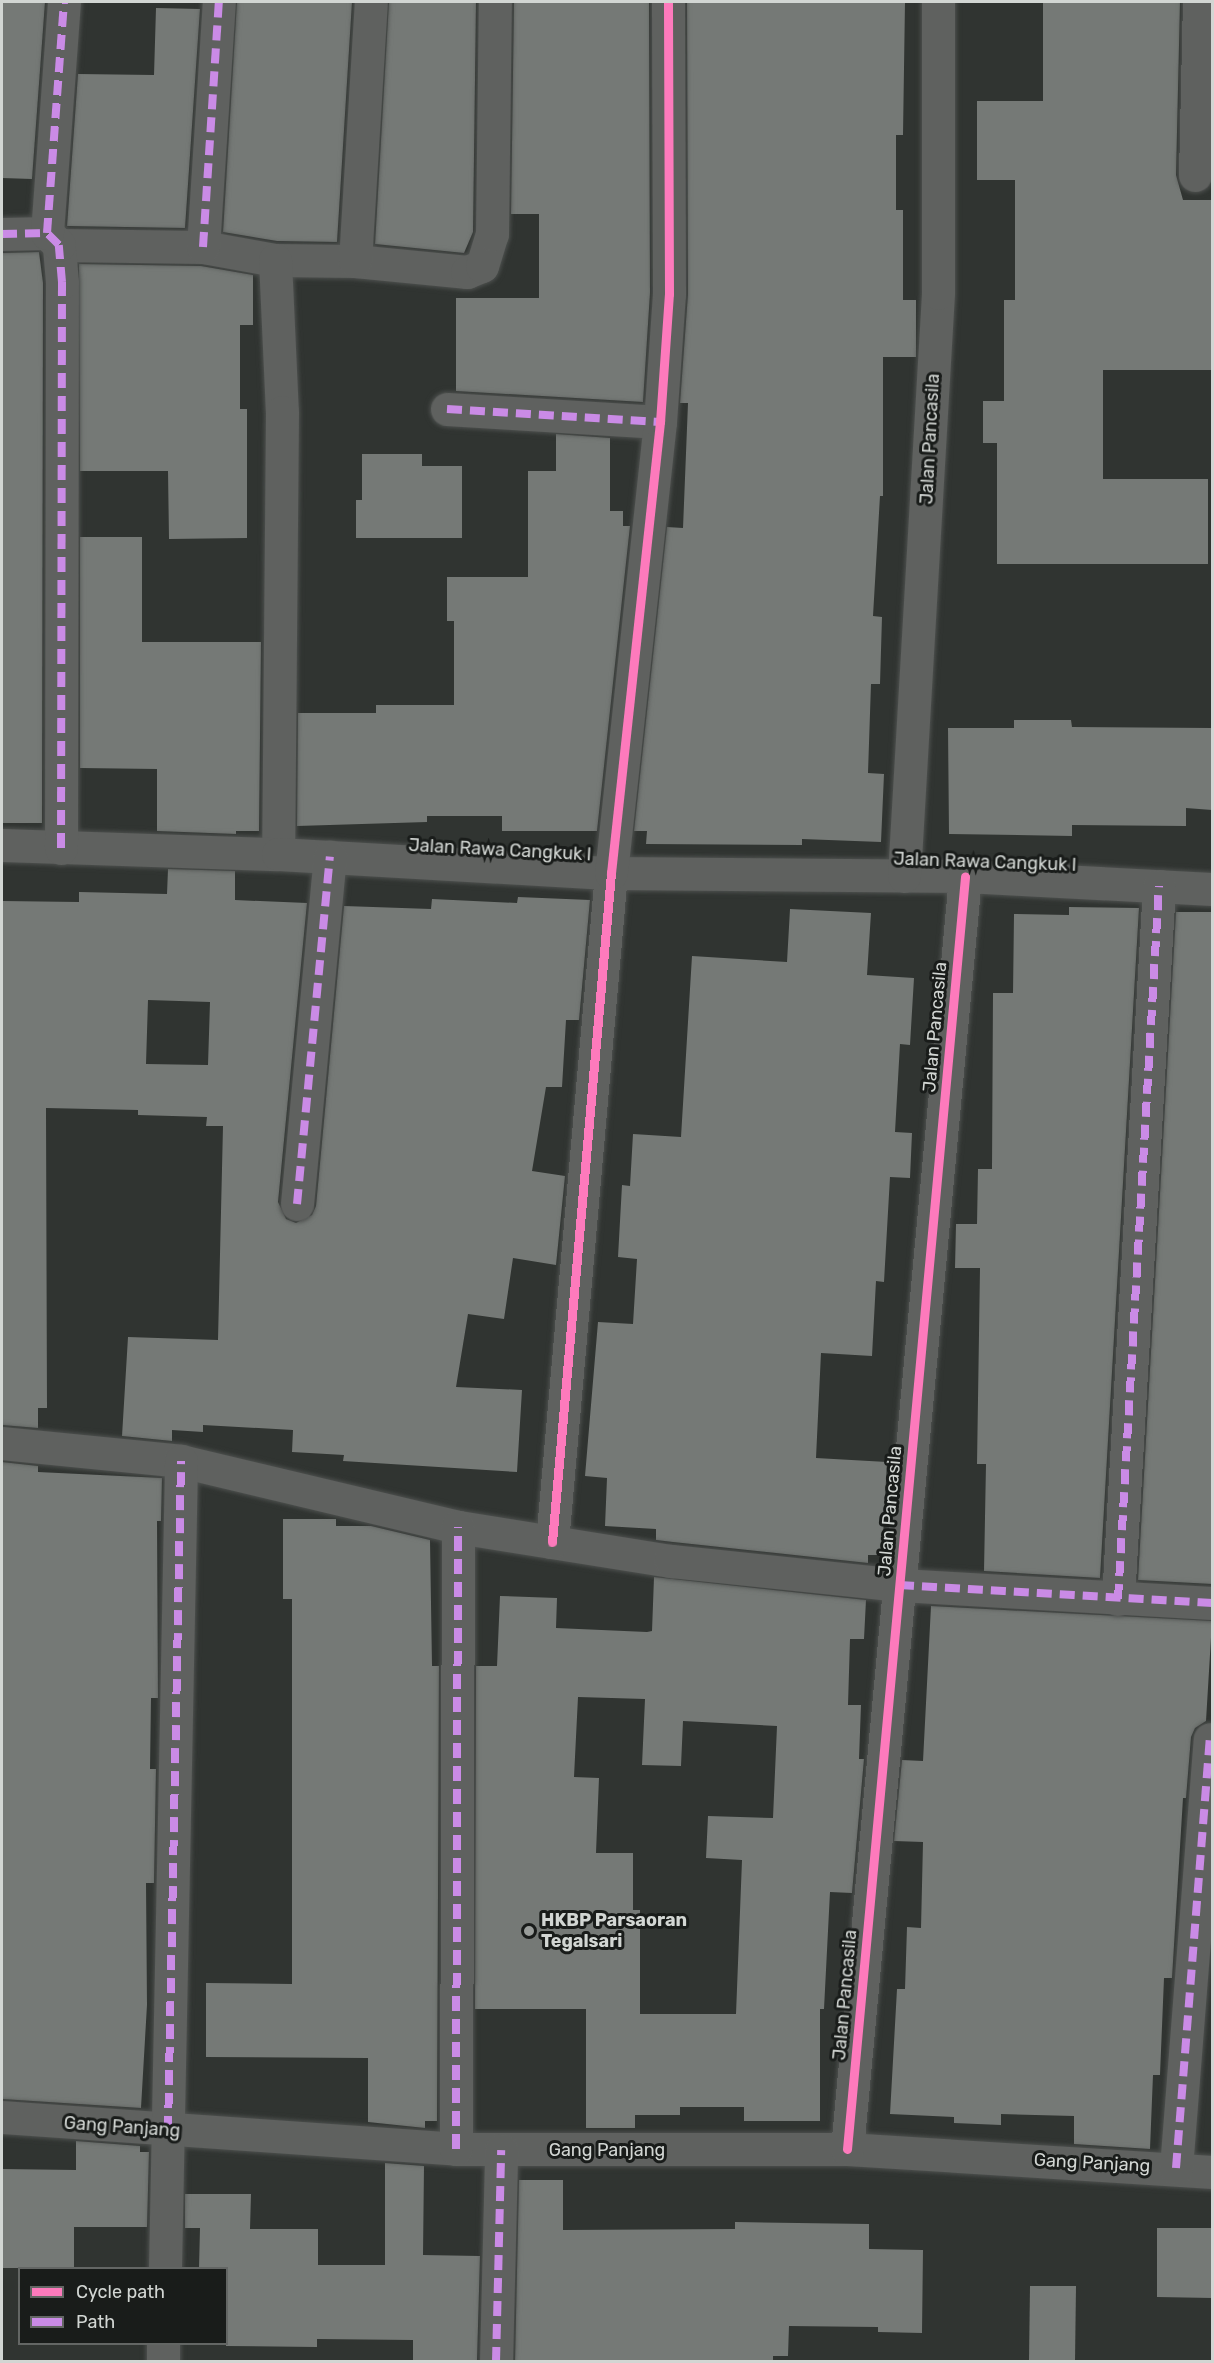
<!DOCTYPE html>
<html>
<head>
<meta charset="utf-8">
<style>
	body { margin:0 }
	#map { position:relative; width:1214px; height:2363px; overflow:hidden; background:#303431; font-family:Rubik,sans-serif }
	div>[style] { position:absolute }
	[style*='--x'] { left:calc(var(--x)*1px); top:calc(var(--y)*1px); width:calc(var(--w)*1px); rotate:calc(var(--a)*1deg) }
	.building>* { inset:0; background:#757976 }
	.roads { filter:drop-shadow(0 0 2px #4d504e) drop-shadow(0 0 2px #4d504e) }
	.minor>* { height:33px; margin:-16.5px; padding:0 16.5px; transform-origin:16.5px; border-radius:16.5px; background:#5f615f }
	.quiet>* { height:8px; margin-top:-4px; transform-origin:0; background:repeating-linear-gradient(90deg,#ca8be6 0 15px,transparent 0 23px) }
	.cycleway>* { height:9px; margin:-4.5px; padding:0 4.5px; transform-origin:4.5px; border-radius:4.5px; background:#fd7abc }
	.dots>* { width:16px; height:16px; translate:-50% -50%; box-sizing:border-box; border:3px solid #191c1a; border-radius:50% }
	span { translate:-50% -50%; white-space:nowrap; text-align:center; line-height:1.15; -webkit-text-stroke:6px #191c1a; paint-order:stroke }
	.street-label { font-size:18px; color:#d2d6d3 }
	.poi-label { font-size:18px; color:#d2d6d3; font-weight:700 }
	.left { translate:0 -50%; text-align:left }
	.frame { position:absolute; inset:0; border:3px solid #d2d6d3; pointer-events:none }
	.legend { position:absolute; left:18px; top:2267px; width:210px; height:78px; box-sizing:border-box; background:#191c1a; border:2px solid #636664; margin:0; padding:8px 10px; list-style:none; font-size:18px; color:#d2d6d3 }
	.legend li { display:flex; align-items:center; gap:12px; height:30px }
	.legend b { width:30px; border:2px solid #636664 }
</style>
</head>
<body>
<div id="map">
	<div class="building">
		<div style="clip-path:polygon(2px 2px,45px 2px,32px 179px,2px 178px)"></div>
		<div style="clip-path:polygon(237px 2px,352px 2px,337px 242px,277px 241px,223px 232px)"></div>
		<div style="clip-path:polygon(389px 2px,476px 2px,473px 232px,464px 253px,375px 244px)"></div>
		<div style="clip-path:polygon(514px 2px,649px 2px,650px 293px,643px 402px,456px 391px,456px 298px,539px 298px,539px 214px,511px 214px)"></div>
		<div style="clip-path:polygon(687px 2px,905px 2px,903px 135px,896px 135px,896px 210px,903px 210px,903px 300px,916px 300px,916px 357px,883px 357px,883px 496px,880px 496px,873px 616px,882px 617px,880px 684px,871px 684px,868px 773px,884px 774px,881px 842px,802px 839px,802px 845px,646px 844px,647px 831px,634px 831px,667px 527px,683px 528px,688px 403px,680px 403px,688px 294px)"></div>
		<div style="clip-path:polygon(1043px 2px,1180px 2px,1176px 175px,1183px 200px,1212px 200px,1212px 370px,1103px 370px,1103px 479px,1208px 479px,1208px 564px,997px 564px,997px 443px,983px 443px,983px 401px,1004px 401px,1004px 300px,1015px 300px,1015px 180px,977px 180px,977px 101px,1043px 101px)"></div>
		<div style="clip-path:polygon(156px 8px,200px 9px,185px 228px,67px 226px,78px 74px,154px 75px)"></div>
		<div style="clip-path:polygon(39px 252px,43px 283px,42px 823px,2px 823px,2px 253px)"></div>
		<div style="clip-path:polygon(79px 264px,201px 266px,253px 275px,253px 325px,240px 325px,240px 409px,247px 409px,247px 538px,169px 539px,168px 471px,80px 471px)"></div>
		<div style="clip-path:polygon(556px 434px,610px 438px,610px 511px,623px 511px,623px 526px,630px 526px,597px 831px,502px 831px,502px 816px,427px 816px,427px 822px,297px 826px,298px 713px,376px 713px,376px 705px,454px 705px,454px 621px,447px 621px,447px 577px,528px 577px,528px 471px,556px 471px)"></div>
		<div style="clip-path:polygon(362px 454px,422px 454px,422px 466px,462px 466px,462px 538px,356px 538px,356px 500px,362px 500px)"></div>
		<div style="clip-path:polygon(80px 537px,142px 537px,142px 642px,261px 642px,259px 831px,236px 831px,236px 834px,157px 831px,157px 769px,80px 768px)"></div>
		<div style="clip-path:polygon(1014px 720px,1071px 720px,1072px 727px,1212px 728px,1212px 810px,1186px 808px,1186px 826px,1072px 825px,1072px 836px,949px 834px,948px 728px,1014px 728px)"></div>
		<div style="clip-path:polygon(evenodd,168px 869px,235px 871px,235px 900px,307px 903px,278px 1202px,286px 1219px,296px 1223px,312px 1215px,316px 1206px,344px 906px,431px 909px,432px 899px,517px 903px,518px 897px,590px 900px,579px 1020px,566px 1020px,562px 1087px,546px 1087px,532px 1171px,565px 1176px,556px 1265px,513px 1258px,504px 1319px,468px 1314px,456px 1387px,522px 1390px,517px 1472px,343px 1461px,344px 1455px,292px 1452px,293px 1430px,203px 1425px,203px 1432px,172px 1430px,172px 1441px,122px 1436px,128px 1337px,218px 1340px,223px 1126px,206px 1126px,207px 1117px,138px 1115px,138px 1110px,46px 1108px,47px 1408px,38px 1408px,38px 1428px,2px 1425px,2px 901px,79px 902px,79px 892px,167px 894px,168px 869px,148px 1000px,210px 1002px,208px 1065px,146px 1064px,148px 1000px)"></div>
		<div style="clip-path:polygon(1069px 907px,1139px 908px,1100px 1578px,984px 1571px,986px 1464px,977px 1464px,980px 1268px,955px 1268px,956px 1224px,977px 1224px,978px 1169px,992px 1169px,993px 993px,1013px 993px,1014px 914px,1069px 915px)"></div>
		<div style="clip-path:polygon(790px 909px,871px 913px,867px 975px,914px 978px,910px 1045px,900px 1044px,895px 1132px,912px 1133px,910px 1178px,890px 1177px,884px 1282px,876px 1281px,872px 1356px,821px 1353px,816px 1458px,887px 1462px,882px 1555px,868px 1555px,868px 1563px,673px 1542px,656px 1540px,656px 1529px,605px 1526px,607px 1478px,585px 1476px,598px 1322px,633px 1324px,637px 1259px,618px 1257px,622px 1185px,630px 1186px,633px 1134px,681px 1137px,692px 956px,787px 962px)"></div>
		<div style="clip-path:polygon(1176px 912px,1212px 912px,1212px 1584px,1138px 1580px)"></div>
		<div style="clip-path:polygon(2px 1462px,38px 1466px,38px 1472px,162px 1478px,161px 1521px,157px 1521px,158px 1698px,151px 1698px,150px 1769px,156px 1769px,154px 1883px,146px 1883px,147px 2005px,141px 2108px,2px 2099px)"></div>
		<div style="clip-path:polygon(283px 1519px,336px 1519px,336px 1526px,371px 1526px,430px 1540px,432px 1666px,439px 1666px,437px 2121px,425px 2121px,425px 2128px,368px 2122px,368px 2058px,206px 2057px,206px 1983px,292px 1984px,292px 1599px,283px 1599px)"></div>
		<div style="clip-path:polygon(evenodd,654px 1577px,866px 1600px,864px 1639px,850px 1639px,848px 1705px,861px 1705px,859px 1759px,864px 1759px,852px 1893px,830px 1892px,824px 2009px,820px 2009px,820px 2121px,744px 2121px,744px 2107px,680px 2107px,680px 2115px,635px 2115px,635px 2128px,586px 2128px,586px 2009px,475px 2009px,476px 1666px,497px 1666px,500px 1596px,557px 1598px,556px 1628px,647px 1632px,652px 1631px,654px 1577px,578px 1697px,645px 1699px,642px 1765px,681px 1766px,683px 1721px,777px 1726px,773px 1818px,708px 1816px,706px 1858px,742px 1860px,736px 2014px,640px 2014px,640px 1910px,633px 1910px,633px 1853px,596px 1853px,599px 1778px,574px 1777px,578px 1697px)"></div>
		<div style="clip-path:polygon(931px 1606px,1212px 1621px,1206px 1721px,1195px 1728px,1191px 1737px,1186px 1798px,1183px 1798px,1172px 1978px,1164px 1978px,1160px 2075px,1153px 2075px,1150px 2149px,1074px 2144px,1074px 2116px,1001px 2114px,1001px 2125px,954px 2123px,954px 2117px,890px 2114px,897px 1989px,905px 1989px,907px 1927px,921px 1928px,923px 1842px,894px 1841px,902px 1760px,923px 1761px)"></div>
		<div style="clip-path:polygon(76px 2141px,140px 2146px,140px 2152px,149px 2152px,147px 2227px,74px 2227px,74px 2268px,2px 2268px,2px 2169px,76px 2170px)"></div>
		<div style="clip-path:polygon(385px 2163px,424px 2166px,423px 2255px,480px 2256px,477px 2361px,413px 2361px,413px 2340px,317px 2339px,317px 2347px,226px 2346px,226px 2268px,199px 2268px,200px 2228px,185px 2228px,185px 2194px,251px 2194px,250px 2229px,318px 2229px,318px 2265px,385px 2265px)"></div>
		<div style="clip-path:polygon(519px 2180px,563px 2180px,563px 2230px,735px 2229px,735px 2222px,869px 2224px,869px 2249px,923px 2250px,922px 2333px,878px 2332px,878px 2327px,789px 2326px,788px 2356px,773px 2356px,773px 2361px,515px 2361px)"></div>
		<div style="clip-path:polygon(1157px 2228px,1212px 2228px,1212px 2298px,1157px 2297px)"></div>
		<div style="clip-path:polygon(1030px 2286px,1076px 2286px,1075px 2361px,1029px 2361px)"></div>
	</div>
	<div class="roads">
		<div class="minor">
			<div style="--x:1195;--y:175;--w:173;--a:-88.7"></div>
			<div style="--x:2;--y:234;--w:45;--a:-1.3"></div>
			<div style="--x:59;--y:245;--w:144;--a:0.8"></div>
			<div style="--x:203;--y:247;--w:73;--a:10.2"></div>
			<div style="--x:275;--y:260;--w:80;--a:0.7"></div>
			<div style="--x:355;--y:261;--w:113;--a:5.6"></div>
			<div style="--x:467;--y:272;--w:16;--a:-22"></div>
			<div style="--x:482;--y:266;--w:34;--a:-73"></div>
			<div style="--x:492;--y:234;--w:232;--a:-89.3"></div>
			<div style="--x:203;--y:247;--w:246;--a:-86.3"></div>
			<div style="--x:275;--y:260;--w:152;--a:87.4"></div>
			<div style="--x:282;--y:412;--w:442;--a:90.5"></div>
			<div style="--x:355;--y:261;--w:259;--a:-86.5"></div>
			<div style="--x:447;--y:409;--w:213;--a:3.5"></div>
			<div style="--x:2;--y:845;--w:276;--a:1.9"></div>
			<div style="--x:278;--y:854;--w:334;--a:3.3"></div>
			<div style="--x:611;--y:873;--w:354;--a:0.5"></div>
			<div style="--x:965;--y:876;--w:247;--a:3"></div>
			<div style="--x:61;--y:848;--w:566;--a:-89.9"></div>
			<div style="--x:62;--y:282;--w:37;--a:-95"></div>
			<div style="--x:59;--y:245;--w:17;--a:-135"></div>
			<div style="--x:47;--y:233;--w:232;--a:-85.8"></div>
			<div style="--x:904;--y:876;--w:584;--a:-86.66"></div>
			<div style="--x:938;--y:293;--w:291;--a:-90"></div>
			<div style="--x:297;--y:1204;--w:349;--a:-84.6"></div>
			<div style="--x:2;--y:1443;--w:180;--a:5.7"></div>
			<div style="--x:181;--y:1461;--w:285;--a:13.4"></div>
			<div style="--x:458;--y:1527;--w:216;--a:9.1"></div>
			<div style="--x:671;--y:1561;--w:229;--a:6"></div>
			<div style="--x:899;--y:1585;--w:314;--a:3.3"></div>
			<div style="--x:552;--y:1542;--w:672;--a:-84.96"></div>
			<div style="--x:611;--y:873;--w:454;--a:-83.8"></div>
			<div style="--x:660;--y:422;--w:128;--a:-86"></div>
			<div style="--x:669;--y:294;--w:292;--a:-90.2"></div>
			<div style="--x:1118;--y:1599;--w:714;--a:-86.71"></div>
			<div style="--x:2;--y:2117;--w:455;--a:4"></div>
			<div style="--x:456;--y:2149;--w:391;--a:0"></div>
			<div style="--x:847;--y:2149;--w:366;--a:3.6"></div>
			<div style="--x:456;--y:2149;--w:622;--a:-89.82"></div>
			<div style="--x:847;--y:2149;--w:1278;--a:-84.7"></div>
			<div style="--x:1176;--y:2168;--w:430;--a:-85.5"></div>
			<div style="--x:165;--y:2268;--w:807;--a:-88.86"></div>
			<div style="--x:163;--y:2362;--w:18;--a:-90"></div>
			<div style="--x:496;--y:2362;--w:212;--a:-88.6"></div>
		</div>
	</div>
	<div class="quiet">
		<div style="--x:2;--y:234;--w:45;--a:-1.3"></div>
		<div style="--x:203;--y:247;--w:246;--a:-86.3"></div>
		<div style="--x:447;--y:409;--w:213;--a:3.5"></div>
		<div style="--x:61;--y:848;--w:566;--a:-89.9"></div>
		<div style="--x:62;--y:282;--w:37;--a:-95"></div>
		<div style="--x:59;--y:245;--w:17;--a:-135"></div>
		<div style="--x:47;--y:233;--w:232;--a:-85.8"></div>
		<div style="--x:297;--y:1204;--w:349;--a:-84.6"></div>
		<div style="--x:899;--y:1585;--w:314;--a:3.3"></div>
		<div style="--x:1118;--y:1599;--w:714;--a:-86.71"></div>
		<div style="--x:168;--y:2131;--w:670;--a:-88.89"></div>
		<div style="--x:456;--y:2149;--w:622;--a:-89.82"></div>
		<div style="--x:1176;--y:2168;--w:430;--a:-85.5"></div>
		<div style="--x:496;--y:2362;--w:212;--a:-88.6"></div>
	</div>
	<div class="cycleway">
		<div style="--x:552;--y:1542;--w:672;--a:-84.96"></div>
		<div style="--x:611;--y:873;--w:454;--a:-83.8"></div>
		<div style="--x:660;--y:422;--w:128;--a:-86"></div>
		<div style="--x:669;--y:294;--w:292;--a:-90.2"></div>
		<div style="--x:847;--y:2149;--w:1278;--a:-84.7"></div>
	</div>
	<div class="dots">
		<div style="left:529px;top:1931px;background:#999d9a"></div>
	</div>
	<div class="street-label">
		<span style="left:930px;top:439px;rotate:-87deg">Jalan Pancasila</span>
		<span style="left:500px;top:850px;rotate:3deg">Jalan Rawa Cangkuk I</span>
		<span style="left:985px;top:862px;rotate:2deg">Jalan Rawa Cangkuk I</span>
		<span style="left:935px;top:1027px;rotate:-85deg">Jalan Pancasila</span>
		<span style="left:890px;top:1511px;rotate:-85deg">Jalan Pancasila</span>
		<span style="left:845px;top:1995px;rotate:-85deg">Jalan Pancasila</span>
		<span style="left:122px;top:2127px;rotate:4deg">Gang Panjang</span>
		<span style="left:607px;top:2150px">Gang Panjang</span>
		<span style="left:1092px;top:2163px;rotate:3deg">Gang Panjang</span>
	</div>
	<div class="poi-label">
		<span class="left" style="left:541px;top:1931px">HKBP Parsaoran<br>Tegalsari</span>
	</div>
	<div class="frame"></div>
	<ul class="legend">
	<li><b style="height:8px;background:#fd7abc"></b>Cycle path</li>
	<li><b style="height:8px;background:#ca8be6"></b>Path</li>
	</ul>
</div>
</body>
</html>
